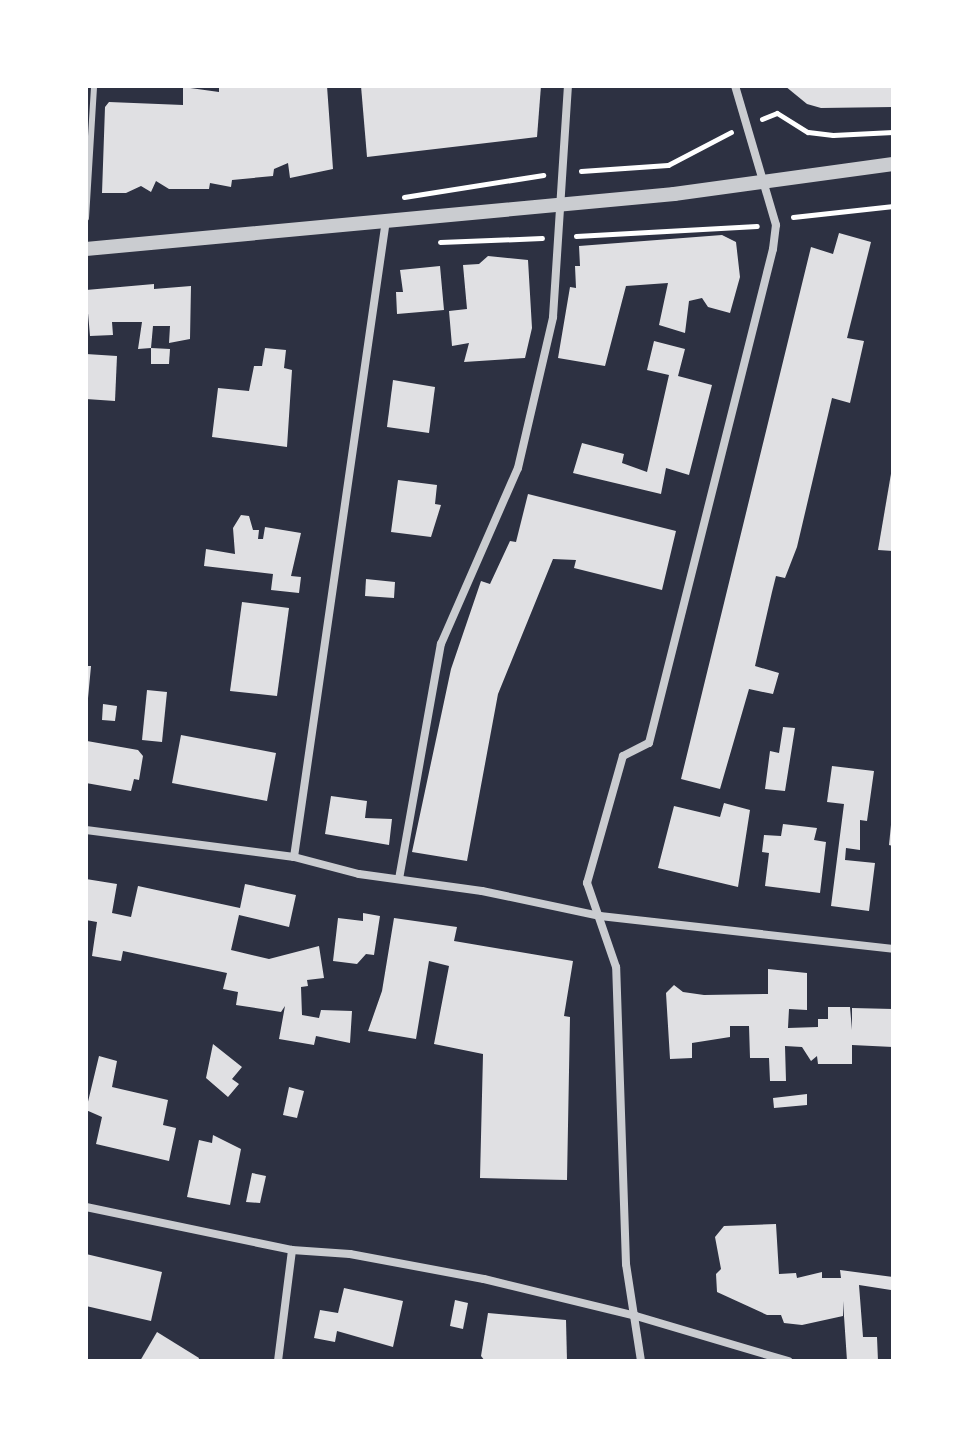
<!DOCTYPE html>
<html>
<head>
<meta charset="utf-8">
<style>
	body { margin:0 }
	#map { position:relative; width:979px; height:1447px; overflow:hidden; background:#2d3142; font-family:"Source Serif 4",serif }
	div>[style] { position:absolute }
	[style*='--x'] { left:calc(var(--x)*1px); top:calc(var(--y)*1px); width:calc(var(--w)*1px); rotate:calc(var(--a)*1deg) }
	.building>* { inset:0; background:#e0e0e3 }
	.path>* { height:5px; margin:-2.5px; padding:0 2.5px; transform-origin:2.5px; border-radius:2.5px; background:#fff }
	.service>* { height:6px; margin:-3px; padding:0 3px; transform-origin:3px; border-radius:3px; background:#caccd0 }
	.minor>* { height:8px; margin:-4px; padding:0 4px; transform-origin:4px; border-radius:4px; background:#caccd0 }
	.tertiary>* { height:14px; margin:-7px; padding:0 7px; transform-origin:7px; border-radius:7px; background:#caccd0 }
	span { translate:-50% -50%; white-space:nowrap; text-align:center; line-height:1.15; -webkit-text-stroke:6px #fff; paint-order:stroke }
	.frame { position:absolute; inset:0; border:88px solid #fff; pointer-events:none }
</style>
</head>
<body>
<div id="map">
	<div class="building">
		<div style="clip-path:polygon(219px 86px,327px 86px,333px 169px,290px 178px,288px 163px,274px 169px,273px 176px,232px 180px,231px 187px,210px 183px,209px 189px,169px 189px,156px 181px,151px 192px,141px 186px,126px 193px,102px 193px,105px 107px,109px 102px,183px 105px,183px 87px,219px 92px)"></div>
		<div style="clip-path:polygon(361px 86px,541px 86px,537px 137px,367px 157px)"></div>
		<div style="clip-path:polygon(785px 86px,893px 86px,893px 107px,821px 108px,807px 104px)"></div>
		<div style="clip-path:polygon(839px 233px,871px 242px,847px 338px,864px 341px,850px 403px,832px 398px,797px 547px,785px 578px,776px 576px,772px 592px,755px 666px,779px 673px,773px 694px,749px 689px,720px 789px,681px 779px,811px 247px,833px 254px)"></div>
		<div style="clip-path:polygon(722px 235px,736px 242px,740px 277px,730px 313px,708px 307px,702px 298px,689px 301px,685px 333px,659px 325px,668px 283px,626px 286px,605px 366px,558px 358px,570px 287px,576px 288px,575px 266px,580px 266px,579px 246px)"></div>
		<div style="clip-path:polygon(488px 256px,528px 260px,532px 328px,525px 358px,464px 362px,469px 343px,452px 346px,449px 311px,467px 309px,463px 265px,479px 264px)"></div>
		<div style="clip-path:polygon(440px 266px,444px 310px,397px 314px,396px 292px,403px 292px,400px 270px)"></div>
		<div style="clip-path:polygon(154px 284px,154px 289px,191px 286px,190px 339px,169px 343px,170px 326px,153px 326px,151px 348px,138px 349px,142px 322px,112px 322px,113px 335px,90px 336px,86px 290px)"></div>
		<div style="clip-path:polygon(654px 341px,685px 349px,678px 376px,712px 385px,689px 475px,666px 468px,661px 494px,573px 473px,582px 443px,624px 454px,622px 463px,647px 472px,669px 375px,647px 370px)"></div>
		<div style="clip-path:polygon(151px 348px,170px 349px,169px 364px,151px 364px)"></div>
		<div style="clip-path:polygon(265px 348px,286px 350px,284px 368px,292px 370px,287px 447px,212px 437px,218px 388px,249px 391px,254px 366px,262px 366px)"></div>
		<div style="clip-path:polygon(86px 354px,117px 356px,115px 401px,86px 399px)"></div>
		<div style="clip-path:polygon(393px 380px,435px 387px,429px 433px,387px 427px)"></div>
		<div style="clip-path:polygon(893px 462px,893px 551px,878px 550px)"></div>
		<div style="clip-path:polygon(398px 480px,437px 485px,435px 504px,441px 505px,431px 537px,391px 532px)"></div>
		<div style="clip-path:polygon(528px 494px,676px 531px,662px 590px,574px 568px,576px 560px,553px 559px,498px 694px,467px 861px,412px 852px,451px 669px,481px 581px,490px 584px,510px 541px,516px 542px)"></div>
		<div style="clip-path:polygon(241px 515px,249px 516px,253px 530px,259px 530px,258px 539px,263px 539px,265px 527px,301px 533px,291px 576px,301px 577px,299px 593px,271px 590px,273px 574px,204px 566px,206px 549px,235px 554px,233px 528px)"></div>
		<div style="clip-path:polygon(366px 579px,395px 582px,394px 598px,365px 596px)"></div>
		<div style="clip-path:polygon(242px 602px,289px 608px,277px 696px,230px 691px)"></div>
		<div style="clip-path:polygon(86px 666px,91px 666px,88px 698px,86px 697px)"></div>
		<div style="clip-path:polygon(147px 690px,167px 692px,162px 742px,142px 740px)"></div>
		<div style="clip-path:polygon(103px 704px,117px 706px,115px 721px,102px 720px)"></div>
		<div style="clip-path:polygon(783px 727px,795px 728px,785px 791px,765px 789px,770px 751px,779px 753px)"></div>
		<div style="clip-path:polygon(181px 735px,276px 753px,267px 801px,172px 783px)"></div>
		<div style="clip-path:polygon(87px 741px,138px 750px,143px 756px,139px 780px,134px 779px,131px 791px,86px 783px)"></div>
		<div style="clip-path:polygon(832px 766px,874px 771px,867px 821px,860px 820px,860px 850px,846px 848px,845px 860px,875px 863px,869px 911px,831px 906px,844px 804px,827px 802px)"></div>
		<div style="clip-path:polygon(331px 796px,367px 801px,365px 818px,392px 819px,389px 845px,325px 834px)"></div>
		<div style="clip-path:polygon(724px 803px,750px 810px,738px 887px,658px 868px,674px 806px,720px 817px)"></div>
		<div style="clip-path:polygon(783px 824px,817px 828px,814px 840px,826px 842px,820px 893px,765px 886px,769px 853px,762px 852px,764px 835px,781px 836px)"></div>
		<div style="clip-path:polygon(891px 825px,893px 825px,893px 846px,889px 845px)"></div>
		<div style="clip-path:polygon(86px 879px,117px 884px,112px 913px,131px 917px,138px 886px,240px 908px,245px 884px,296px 895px,289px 927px,239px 915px,231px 950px,269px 959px,319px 946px,324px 978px,307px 980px,308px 986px,301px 987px,302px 1015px,319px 1018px,321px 1010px,352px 1011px,350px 1043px,316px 1036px,314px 1045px,279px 1039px,285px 1006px,281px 1012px,236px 1005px,238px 992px,223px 989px,227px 973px,123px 951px,121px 961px,92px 956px,97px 922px,86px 920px)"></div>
		<div style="clip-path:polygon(363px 913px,380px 916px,374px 955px,366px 954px,357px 964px,333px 961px,338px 918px,363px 921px)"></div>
		<div style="clip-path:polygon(394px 918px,457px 927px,454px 941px,573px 961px,564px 1016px,570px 1017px,567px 1180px,480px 1178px,483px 1054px,434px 1044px,449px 966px,429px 961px,416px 1039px,368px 1031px,382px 991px)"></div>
		<div style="clip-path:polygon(768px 969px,807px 973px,807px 1010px,789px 1009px,788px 1028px,818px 1027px,818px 1019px,828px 1019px,828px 1007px,850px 1007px,852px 1030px,852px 1008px,893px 1009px,893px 1047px,852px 1045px,852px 1064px,818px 1064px,817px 1056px,811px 1061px,802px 1047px,785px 1046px,786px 1081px,770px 1081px,769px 1058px,750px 1058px,749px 1026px,730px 1026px,730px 1037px,692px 1043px,692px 1058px,670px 1059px,666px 993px,674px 985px,683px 992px,704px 995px,768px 994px)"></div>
		<div style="clip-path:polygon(213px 1044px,242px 1067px,232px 1079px,239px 1084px,228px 1097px,206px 1078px)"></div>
		<div style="clip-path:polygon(99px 1056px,117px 1061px,112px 1087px,168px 1100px,163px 1125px,176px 1128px,169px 1161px,96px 1144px,102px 1117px,86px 1110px)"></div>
		<div style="clip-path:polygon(289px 1087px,304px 1091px,297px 1118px,283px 1115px)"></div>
		<div style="clip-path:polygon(807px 1094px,807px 1105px,774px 1108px,773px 1098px)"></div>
		<div style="clip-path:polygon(213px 1135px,241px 1149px,230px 1205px,187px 1197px,199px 1140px,212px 1143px)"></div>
		<div style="clip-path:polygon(252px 1173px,266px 1176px,260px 1203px,246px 1202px)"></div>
		<div style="clip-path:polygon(776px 1224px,779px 1274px,796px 1273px,797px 1278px,822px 1272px,822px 1278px,841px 1278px,840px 1270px,893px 1277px,891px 1290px,859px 1285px,863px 1337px,877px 1337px,878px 1361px,847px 1361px,843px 1301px,843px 1316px,802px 1325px,784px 1323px,781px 1315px,767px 1315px,717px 1292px,716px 1274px,721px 1269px,715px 1237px,724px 1226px)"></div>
		<div style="clip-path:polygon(86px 1254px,162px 1272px,151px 1321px,86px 1306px)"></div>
		<div style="clip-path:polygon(344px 1288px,403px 1301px,393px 1347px,337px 1331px,335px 1342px,314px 1338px,320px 1310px,338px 1313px)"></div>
		<div style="clip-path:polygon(455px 1300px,468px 1303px,463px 1329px,450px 1326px)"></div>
		<div style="clip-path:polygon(488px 1313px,566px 1320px,567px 1361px,485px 1361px,481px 1356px)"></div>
		<div style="clip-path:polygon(157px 1332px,199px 1358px,198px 1361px,140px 1361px)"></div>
	</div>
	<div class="path">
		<div style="--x:762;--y:119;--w:16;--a:-22"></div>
		<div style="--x:777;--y:113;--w:36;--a:32"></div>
		<div style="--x:808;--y:132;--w:25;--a:7"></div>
		<div style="--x:833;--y:135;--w:60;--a:-2.9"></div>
		<div style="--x:581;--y:171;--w:87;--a:-3.9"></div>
		<div style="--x:668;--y:165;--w:71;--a:-27.6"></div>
		<div style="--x:404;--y:197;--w:141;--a:-9"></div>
		<div style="--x:793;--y:217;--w:101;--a:-6.3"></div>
		<div style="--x:576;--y:236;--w:181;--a:-3.2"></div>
		<div style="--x:440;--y:242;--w:102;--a:-2.2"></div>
	</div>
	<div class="service">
		<div style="--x:86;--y:218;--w:132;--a:-86.5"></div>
	</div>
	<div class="minor">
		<div style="--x:86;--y:830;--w:210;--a:7.4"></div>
		<div style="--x:294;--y:857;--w:67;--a:14.7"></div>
		<div style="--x:359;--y:874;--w:124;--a:7.9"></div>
		<div style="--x:482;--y:891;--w:121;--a:12"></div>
		<div style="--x:600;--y:916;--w:295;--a:6.4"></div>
		<div style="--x:294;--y:857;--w:644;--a:-81.78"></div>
		<div style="--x:399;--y:879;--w:239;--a:-79.9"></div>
		<div style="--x:441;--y:644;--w:192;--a:-66.4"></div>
		<div style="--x:518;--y:468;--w:155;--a:-76.9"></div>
		<div style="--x:553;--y:317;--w:231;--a:-86.3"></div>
		<div style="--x:86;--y:1207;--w:210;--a:11.8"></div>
		<div style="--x:292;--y:1250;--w:58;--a:3.9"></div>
		<div style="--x:350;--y:1254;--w:136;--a:10.6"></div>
		<div style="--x:484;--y:1279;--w:156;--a:13.7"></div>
		<div style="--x:636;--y:1316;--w:159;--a:16.5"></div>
		<div style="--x:278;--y:1361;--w:112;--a:-82.8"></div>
		<div style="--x:641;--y:1361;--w:98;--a:-98.8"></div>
		<div style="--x:626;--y:1264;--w:297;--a:-91.9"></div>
		<div style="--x:616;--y:967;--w:89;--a:-109"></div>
		<div style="--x:587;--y:883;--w:132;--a:-74.2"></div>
		<div style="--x:623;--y:756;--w:29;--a:-27"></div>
		<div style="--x:649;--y:743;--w:509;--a:-75.91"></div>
		<div style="--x:773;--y:249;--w:24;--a:-83"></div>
		<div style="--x:776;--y:225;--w:145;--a:-106.4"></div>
	</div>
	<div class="tertiary">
		<div style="--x:86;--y:249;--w:591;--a:-5.34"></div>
		<div style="--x:674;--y:194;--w:221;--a:-7.8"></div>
	</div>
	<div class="frame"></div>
</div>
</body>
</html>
